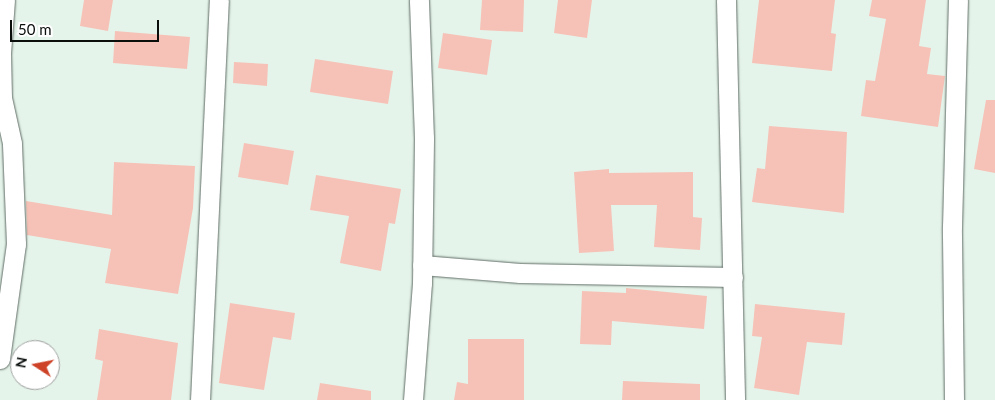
<!DOCTYPE html>
<html>
<head>
<meta charset="utf-8">
<style>
	body { margin:0 }
	#map { position:relative; width:995px; height:400px; overflow:hidden; background:#e5f4eb; font-family:Lato,sans-serif }
	div>[style] { position:absolute }
	[style*='--x'] { left:calc(var(--x)*1px); top:calc(var(--y)*1px); width:calc(var(--w)*1px); rotate:calc(var(--a)*1deg) }
	.building>* { inset:0; background:#f6c2b7 }
	.roads { filter:drop-shadow(0 0 1px #606d66) drop-shadow(0 0 1px #606d66) }
	.minor>* { height:19px; margin:-9.5px; padding:0 9.5px; transform-origin:9.5px; border-radius:9.5px; background:#fff }
	span { translate:-50% -50%; white-space:nowrap; text-align:center; line-height:1.15; -webkit-text-stroke:5px #fff; paint-order:stroke }
	.north { position:absolute; left:10px; top:340px; width:50px; height:50px; box-sizing:border-box; background:#fff; border:1px solid #9d9f9e; border-radius:50%; rotate:281deg; font-size:14px; font-weight:700; line-height:20px; text-align:center; color:#0a0f0c }
	.north::after { content:''; display:block; margin:auto; width:18px; height:22px; background:#ce4328; clip-path:polygon(50% 0,100% 100%,50% 72%,0 100%) }
	.scale { position:absolute; left:10px; top:20px; width:149px; height:22px; box-sizing:border-box; border:2px solid #0a0f0c; border-top:0; padding-left:6px; font-size:15px; line-height:18px; white-space:nowrap; color:#0a0f0c; -webkit-text-stroke:4px #fff; paint-order:stroke }
</style>
</head>
<body>
<div id="map">
	<div class="building">
		<div style="clip-path:polygon(84px 0,113px 0,108px 31px,80px 26px)"></div>
		<div style="clip-path:polygon(482px 0,524px 0,523px 32px,480px 30px)"></div>
		<div style="clip-path:polygon(558px 0,592px 0,587px 38px,554px 33px)"></div>
		<div style="clip-path:polygon(759px 0,835px 0,831px 33px,836px 34px,832px 71px,752px 63px)"></div>
		<div style="clip-path:polygon(872px 0,926px 0,919px 46px,931px 48px,927px 74px,945px 76px,938px 127px,861px 116px,866px 80px,875px 81px,886px 19px,869px 16px)"></div>
		<div style="clip-path:polygon(115px 31px,190px 37px,187px 69px,113px 63px)"></div>
		<div style="clip-path:polygon(443px 33px,492px 40px,487px 75px,438px 68px)"></div>
		<div style="clip-path:polygon(315px 59px,393px 71px,388px 104px,310px 92px)"></div>
		<div style="clip-path:polygon(234px 62px,268px 64px,267px 86px,233px 83px)"></div>
		<div style="clip-path:polygon(986px 100px,995px 100px,995px 173px,974px 169px)"></div>
		<div style="clip-path:polygon(769px 126px,847px 132px,844px 213px,752px 202px,757px 168px,765px 169px)"></div>
		<div style="clip-path:polygon(244px 143px,294px 151px,288px 185px,238px 177px)"></div>
		<div style="clip-path:polygon(114px 162px,195px 166px,193px 208px,178px 294px,105px 283px,111px 249px,27px 235px,26px 201px,112px 215px)"></div>
		<div style="clip-path:polygon(609px 169px,609px 173px,693px 172px,693px 217px,702px 218px,700px 250px,654px 247px,657px 205px,611px 205px,614px 251px,579px 253px,574px 172px)"></div>
		<div style="clip-path:polygon(316px 175px,401px 189px,395px 224px,389px 223px,381px 271px,340px 263px,349px 216px,310px 210px)"></div>
		<div style="clip-path:polygon(626px 288px,707px 296px,704px 329px,612px 321px,611px 345px,580px 344px,582px 291px,626px 293px)"></div>
		<div style="clip-path:polygon(230px 303px,295px 313px,291px 340px,273px 337px,264px 390px,219px 383px)"></div>
		<div style="clip-path:polygon(755px 304px,845px 313px,842px 345px,807px 342px,799px 395px,754px 388px,762px 337px,752px 336px)"></div>
		<div style="clip-path:polygon(99px 329px,178px 343px,171px 400px,97px 400px,103px 361px,95px 359px)"></div>
		<div style="clip-path:polygon(468px 339px,524px 339px,524px 400px,454px 400px,457px 382px,468px 384px)"></div>
		<div style="clip-path:polygon(623px 381px,700px 384px,700px 400px,622px 400px)"></div>
		<div style="clip-path:polygon(320px 383px,371px 391px,371px 400px,317px 400px)"></div>
	</div>
	<div class="roads">
		<div class="minor">
			<div style="--x:726;--y:0;--w:400;--a:88.7"></div>
			<div style="--x:422;--y:265;--w:98;--a:4.7"></div>
			<div style="--x:520;--y:273;--w:213;--a:1.1"></div>
			<div style="--x:0;--y:359;--w:116;--a:-82.1"></div>
			<div style="--x:16;--y:244;--w:101;--a:-92.3"></div>
			<div style="--x:12;--y:143;--w:46;--a:-102.5"></div>
			<div style="--x:2;--y:98;--w:45;--a:-91.3"></div>
			<div style="--x:1;--y:53;--w:53;--a:-85.7"></div>
			<div style="--x:200;--y:400;--w:400;--a:-87.3"></div>
			<div style="--x:413;--y:400;--w:117;--a:-85.6"></div>
			<div style="--x:422;--y:283;--w:145;--a:-89.2"></div>
			<div style="--x:424;--y:138;--w:138;--a:-92.1"></div>
			<div style="--x:954;--y:400;--w:173;--a:-90.7"></div>
			<div style="--x:952;--y:227;--w:227;--a:-88.5"></div>
		</div>
	</div>
	<div class="north">N</div>
	<div class="scale">50 m</div>
</div>
</body>
</html>
